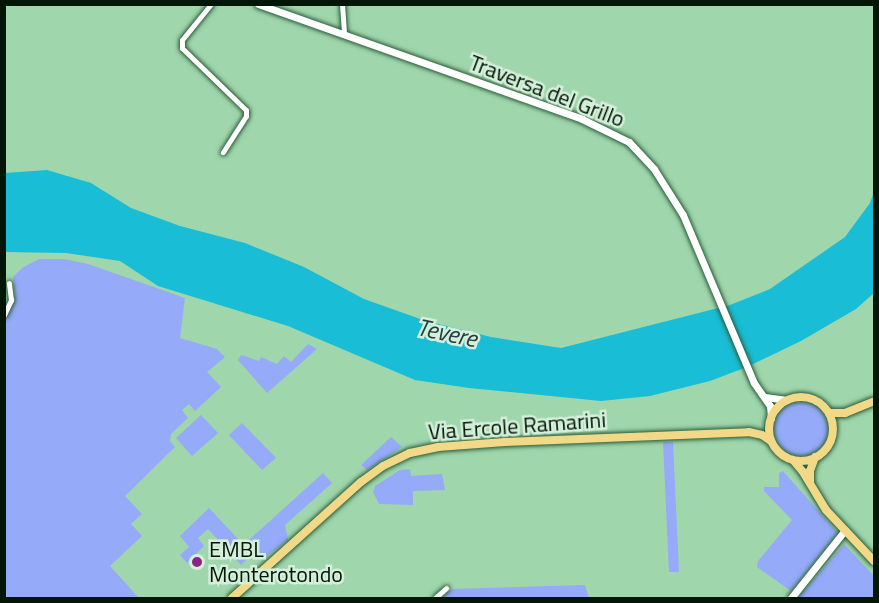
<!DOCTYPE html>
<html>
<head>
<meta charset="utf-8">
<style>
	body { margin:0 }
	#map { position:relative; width:879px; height:603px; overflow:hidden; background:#a0d6ac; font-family:"Titillium Web",sans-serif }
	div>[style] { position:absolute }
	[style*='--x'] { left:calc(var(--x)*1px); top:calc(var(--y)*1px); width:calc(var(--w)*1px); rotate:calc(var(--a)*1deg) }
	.green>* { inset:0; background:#95aaf8 }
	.round { border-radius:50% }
	.water>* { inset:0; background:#19bdd5 }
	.roads { filter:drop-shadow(0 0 2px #295c39) drop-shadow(0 0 2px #295c39) }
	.street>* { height:5px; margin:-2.5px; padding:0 2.5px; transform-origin:2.5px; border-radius:2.5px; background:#fff }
	.secondary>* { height:7px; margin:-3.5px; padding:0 3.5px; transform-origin:3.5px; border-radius:3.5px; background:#fff }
	.primary>* { height:8px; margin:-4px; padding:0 4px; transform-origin:4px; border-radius:4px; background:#f1d987 }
	.primary>.ring { margin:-4px; padding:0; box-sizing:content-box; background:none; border:8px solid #f1d987; border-radius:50% }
	.dots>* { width:16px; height:16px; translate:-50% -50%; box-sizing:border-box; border:3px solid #d4efda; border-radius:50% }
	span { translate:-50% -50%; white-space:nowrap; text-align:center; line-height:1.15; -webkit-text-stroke:5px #d4efda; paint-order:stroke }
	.street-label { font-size:22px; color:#021507 }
	.poi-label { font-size:22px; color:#021507 }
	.left { translate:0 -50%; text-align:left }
	.water-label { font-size:24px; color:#234046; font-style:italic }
	.frame { position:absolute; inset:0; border:6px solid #021507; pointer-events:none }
</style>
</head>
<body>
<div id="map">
	<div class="green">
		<div style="clip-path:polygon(39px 259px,64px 259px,88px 264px,185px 298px,180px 338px,217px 349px,225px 357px,207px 372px,221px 387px,195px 411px,189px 404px,182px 410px,188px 418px,171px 434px,170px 441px,175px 447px,125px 496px,142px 514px,131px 524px,142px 536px,110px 566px,139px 598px,5px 598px,5px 321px,15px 297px,13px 277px,22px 268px)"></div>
		<div style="clip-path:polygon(308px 344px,317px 349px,267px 393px,238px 360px,241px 355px,259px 361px,261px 357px,277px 364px,284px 356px,291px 362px)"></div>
		<div class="round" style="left:774px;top:402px;width:54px;height:54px"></div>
		<div style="clip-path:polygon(201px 415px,218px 433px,192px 456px,176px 438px)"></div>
		<div style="clip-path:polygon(242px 423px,276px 458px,262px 470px,229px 435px)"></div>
		<div style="clip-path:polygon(391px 437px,402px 447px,367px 470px,361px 465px)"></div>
		<div style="clip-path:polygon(663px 442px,673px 442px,679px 572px,669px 572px)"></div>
		<div style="clip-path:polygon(410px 469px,411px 476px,442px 474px,445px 490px,413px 491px,413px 505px,379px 504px,373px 492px,375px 486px,400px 470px)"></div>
		<div style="clip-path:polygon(783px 471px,838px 533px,791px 591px,757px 567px,758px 561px,792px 520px,764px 491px,764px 487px,779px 487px,779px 473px)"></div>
		<div style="clip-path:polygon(323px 473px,332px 483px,285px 525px,288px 540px,264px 558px,249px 540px)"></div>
		<div style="clip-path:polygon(209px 508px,252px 554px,241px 565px,208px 529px,198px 538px,204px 546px,187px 563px,180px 555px,189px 547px,180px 536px)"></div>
		<div style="clip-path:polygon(844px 544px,874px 576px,874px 598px,798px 598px)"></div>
		<div style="clip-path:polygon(585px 585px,589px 598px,441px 598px,452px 589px)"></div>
	</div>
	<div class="water">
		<div style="clip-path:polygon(47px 170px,91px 183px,131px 208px,180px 226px,245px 243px,304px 267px,364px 299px,426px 321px,491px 337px,561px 348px,730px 305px,770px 289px,845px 237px,870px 203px,874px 192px,874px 293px,856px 309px,801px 341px,747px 367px,710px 381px,650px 396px,601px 401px,469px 388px,415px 380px,288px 326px,158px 286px,120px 261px,66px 253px,5px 252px,5px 173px)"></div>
	</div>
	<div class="roads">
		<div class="street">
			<div style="--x:211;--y:4;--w:46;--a:128.9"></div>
			<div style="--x:182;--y:40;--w:8;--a:90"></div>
			<div style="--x:182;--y:48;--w:89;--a:44.1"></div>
			<div style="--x:246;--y:110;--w:6;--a:90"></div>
			<div style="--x:246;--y:116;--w:43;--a:122.6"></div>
			<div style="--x:342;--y:4;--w:31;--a:86"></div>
			<div style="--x:4;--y:315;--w:17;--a:-65"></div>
			<div style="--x:11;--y:300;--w:17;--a:-97"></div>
			<div style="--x:435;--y:598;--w:15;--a:-42"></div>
		</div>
		<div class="secondary">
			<div style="--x:258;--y:4;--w:344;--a:19.5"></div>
			<div style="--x:582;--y:119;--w:52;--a:26.1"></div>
			<div style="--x:629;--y:142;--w:37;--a:47"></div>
			<div style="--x:654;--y:169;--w:54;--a:57.8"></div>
			<div style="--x:683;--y:215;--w:182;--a:67.1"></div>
			<div style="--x:754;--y:383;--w:28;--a:55"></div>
			<div style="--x:770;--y:406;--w:12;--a:85"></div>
			<div style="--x:765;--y:397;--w:22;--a:8"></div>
			<div style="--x:791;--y:598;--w:87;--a:-51.5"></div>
		</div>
		<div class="primary">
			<div class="ring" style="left:769px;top:397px;width:56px;height:56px"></div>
			<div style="--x:829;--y:413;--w:16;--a:0"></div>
			<div style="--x:845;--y:413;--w:31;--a:-22"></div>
			<div style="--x:793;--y:460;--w:16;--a:50"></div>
			<div style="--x:803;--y:472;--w:44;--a:58.8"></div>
			<div style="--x:826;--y:510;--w:70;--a:46.7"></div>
			<div style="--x:810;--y:482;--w:11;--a:-90"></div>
			<div style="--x:810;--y:471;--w:15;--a:-70"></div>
			<div style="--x:232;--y:598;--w:173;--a:-42"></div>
			<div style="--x:361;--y:482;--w:27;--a:-36"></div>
			<div style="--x:383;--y:466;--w:30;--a:-26"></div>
			<div style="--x:410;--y:453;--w:29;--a:-12"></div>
			<div style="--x:438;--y:447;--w:67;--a:-4.3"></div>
			<div style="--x:505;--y:442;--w:244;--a:-2.3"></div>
			<div style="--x:749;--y:432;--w:13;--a:13"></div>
			<div style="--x:762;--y:435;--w:11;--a:34"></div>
		</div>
	</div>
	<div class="dots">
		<div style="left:197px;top:562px;background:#8d2184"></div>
	</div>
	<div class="street-label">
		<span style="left:547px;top:91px;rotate:21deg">Traversa del Grillo</span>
		<span style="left:517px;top:426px;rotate:-4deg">Via Ercole Ramarini</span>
	</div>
	<div class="poi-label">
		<span class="left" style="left:209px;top:562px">EMBL<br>Monterotondo</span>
	</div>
	<div class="water-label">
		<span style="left:447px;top:333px;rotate:12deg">Tevere</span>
	</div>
	<div class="frame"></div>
</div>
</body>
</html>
